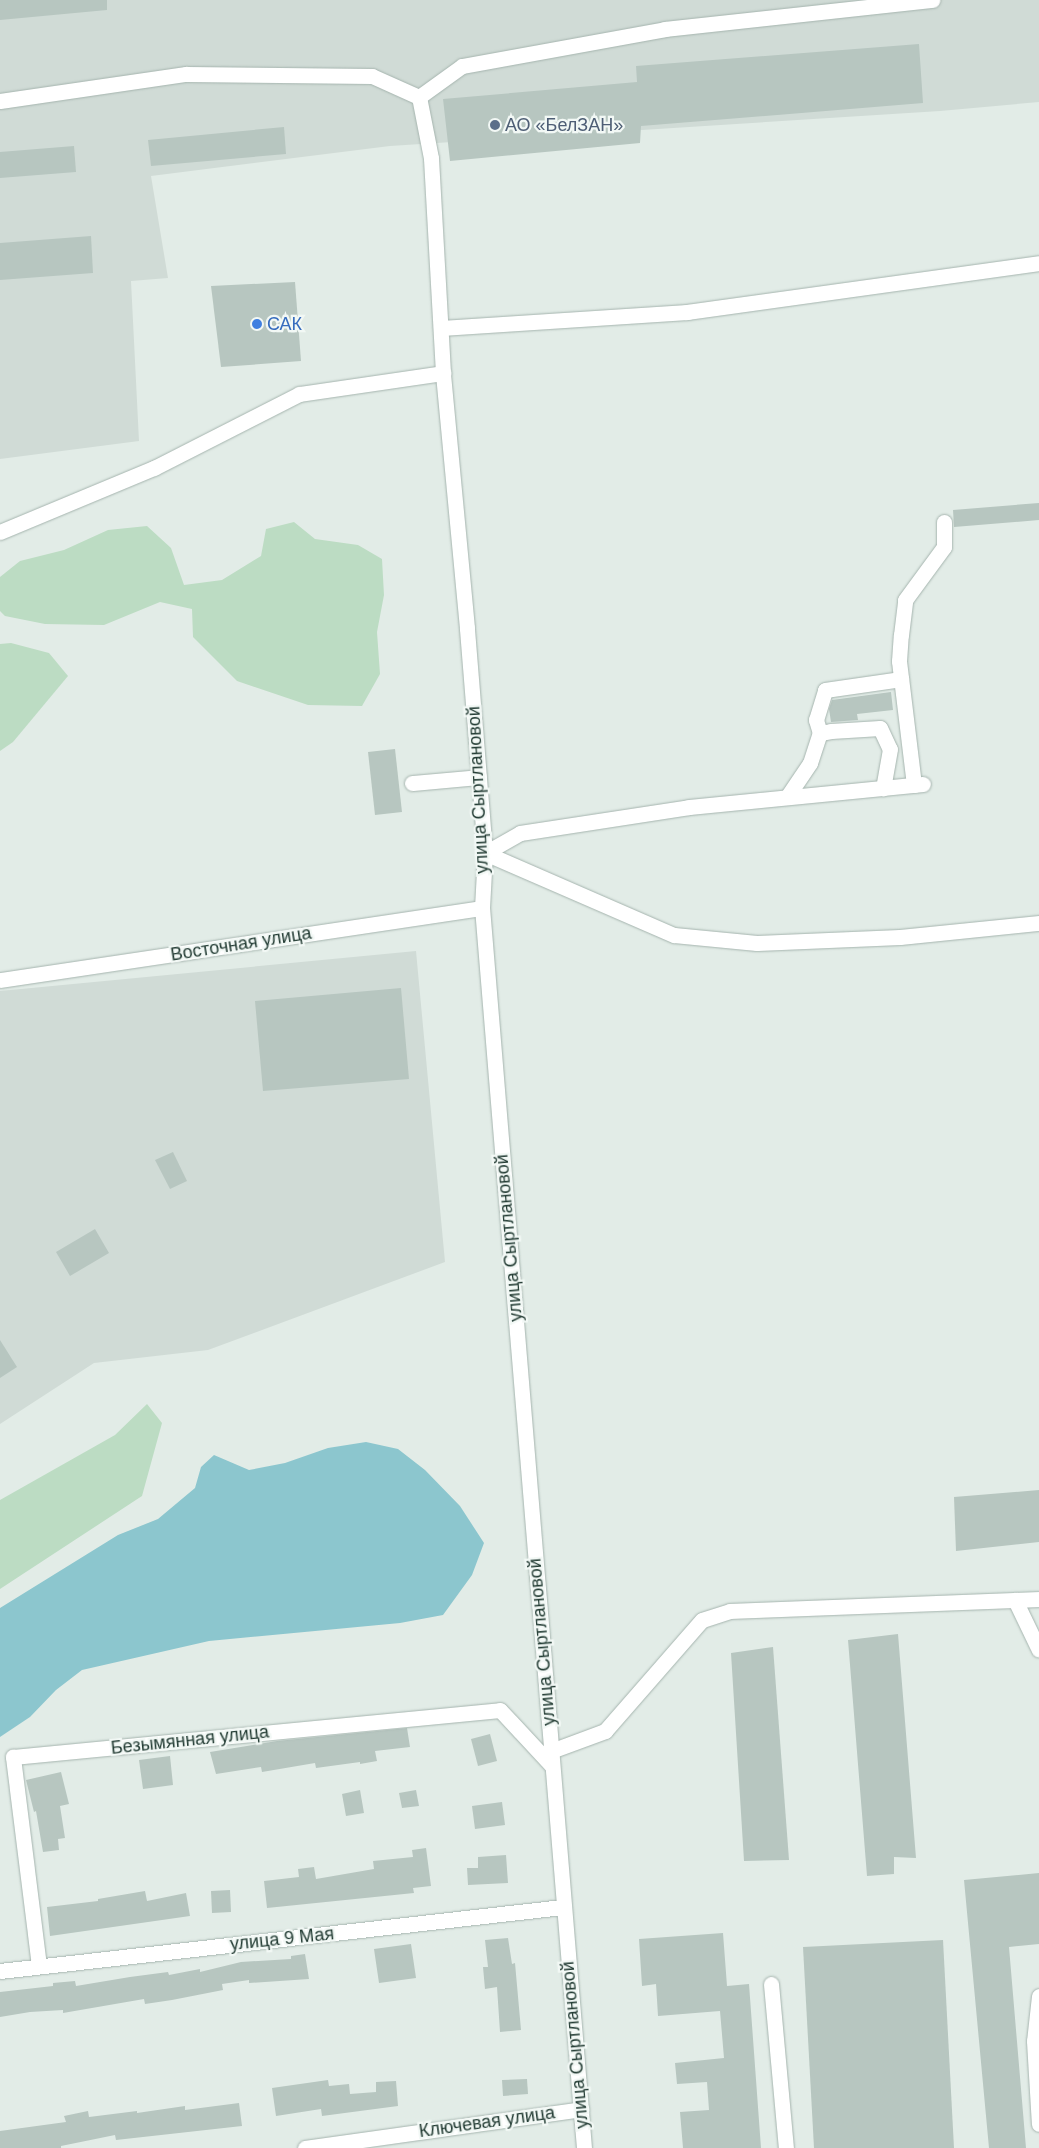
<!DOCTYPE html>
<html>
<head>
<meta charset="utf-8">
<style>
	body { margin:0 }
	#map { position:relative; width:1039px; height:2148px; overflow:hidden; background:#e2ece7; font-family:Helvetica,sans-serif }
	div>[style] { position:absolute }
	[style*='--x'] { left:calc(var(--x)*1px); top:calc(var(--y)*1px); width:calc(var(--w)*1px); rotate:calc(var(--a)*1deg) }
	.built>* { inset:0; background:#d0dbd6 }
	.green>* { inset:0; background:#bcdcc3 }
	.water>* { inset:0; background:#8cc6ce }
	.building>* { inset:0; background:#b7c6c0 }
	.roads { filter:drop-shadow(0 0 1px #a5b4ae) drop-shadow(0 0 1px #a5b4ae) }
	.minor>* { height:15px; margin:-7.5px; padding:0 7.5px; transform-origin:7.5px; border-radius:7.5px; background:#fff }
	.dots>* { width:14px; height:14px; translate:-50% -50%; box-sizing:border-box; border:2px solid #f2f8f5; border-radius:50% }
	span { translate:-50% -50%; white-space:nowrap; text-align:center; line-height:1.15; -webkit-text-stroke:4.5px #f2f8f5; paint-order:stroke }
	.service-label { font-size:18px; color:#4e5e75 }
	.left { translate:0 -50%; text-align:left }
	.shop-label { font-size:18px; color:#366cbe }
	.street-label { font-size:18px; color:#233c34 }
</style>
</head>
<body>
<div id="map">
	<div class="built">
		<div style="clip-path:polygon(0 0,1039px 0,1039px 102px,940px 111px,390px 146px,151px 176px,168px 278px,131px 281px,139px 441px,0 459px)"></div>
		<div style="clip-path:polygon(416px 951px,445px 1262px,208px 1350px,94px 1363px,0 1424px,0 991px)"></div>
	</div>
	<div class="green">
		<div style="clip-path:polygon(294px 522px,315px 539px,358px 545px,382px 559px,384px 595px,377px 632px,380px 674px,362px 706px,308px 705px,237px 681px,193px 637px,192px 609px,160px 602px,104px 625px,45px 624px,5px 616px,0 611px,0 577px,20px 561px,64px 550px,108px 530px,147px 526px,171px 548px,184px 585px,222px 580px,261px 556px,266px 529px)"></div>
		<div style="clip-path:polygon(11px 643px,49px 653px,68px 676px,13px 742px,0 751px,0 644px)"></div>
		<div style="clip-path:polygon(147px 1404px,162px 1423px,142px 1496px,0 1589px,0 1500px,115px 1435px)"></div>
	</div>
	<div class="water">
		<div style="clip-path:polygon(366px 1442px,398px 1449px,425px 1470px,460px 1506px,484px 1543px,472px 1575px,443px 1615px,400px 1623px,209px 1641px,82px 1670px,56px 1690px,30px 1717px,0 1737px,0 1608px,118px 1535px,158px 1519px,195px 1488px,201px 1467px,214px 1455px,249px 1470px,285px 1463px,328px 1448px)"></div>
	</div>
	<div class="building">
		<div style="clip-path:polygon(0 0,107px 0,107px 10px,0 20px)"></div>
		<div style="clip-path:polygon(919px 44px,923px 103px,641px 126px,640px 143px,450px 161px,443px 99px,637px 82px,636px 66px)"></div>
		<div style="clip-path:polygon(284px 127px,286px 154px,151px 166px,148px 140px)"></div>
		<div style="clip-path:polygon(74px 146px,76px 172px,0 178px,0 152px)"></div>
		<div style="clip-path:polygon(91px 236px,93px 273px,0 280px,0 243px)"></div>
		<div style="clip-path:polygon(295px 282px,301px 361px,221px 367px,211px 286px)"></div>
		<div style="clip-path:polygon(1039px 503px,1039px 520px,954px 527px,953px 510px)"></div>
		<div style="clip-path:polygon(891px 692px,893px 710px,857px 714px,858px 720px,831px 722px,829px 709px,832px 700px)"></div>
		<div style="clip-path:polygon(395px 749px,402px 812px,375px 815px,368px 752px)"></div>
		<div style="clip-path:polygon(401px 988px,409px 1079px,263px 1091px,255px 1001px)"></div>
		<div style="clip-path:polygon(173px 1152px,187px 1181px,170px 1189px,155px 1160px)"></div>
		<div style="clip-path:polygon(95px 1229px,109px 1253px,70px 1276px,56px 1252px)"></div>
		<div style="clip-path:polygon(0 1340px,17px 1367px,0 1378px)"></div>
		<div style="clip-path:polygon(1039px 1490px,1039px 1542px,956px 1551px,954px 1497px)"></div>
		<div style="clip-path:polygon(898px 1634px,916px 1858px,894px 1857px,894px 1874px,867px 1876px,848px 1640px)"></div>
		<div style="clip-path:polygon(773px 1647px,789px 1860px,744px 1861px,731px 1653px)"></div>
		<div style="clip-path:polygon(407px 1728px,410px 1747px,375px 1751px,377px 1761px,360px 1764px,360px 1762px,316px 1768px,315px 1763px,262px 1772px,261px 1767px,216px 1774px,210px 1752px,277px 1741px)"></div>
		<div style="clip-path:polygon(490px 1734px,497px 1761px,478px 1766px,471px 1739px)"></div>
		<div style="clip-path:polygon(170px 1756px,173px 1785px,143px 1789px,139px 1760px)"></div>
		<div style="clip-path:polygon(61px 1772px,69px 1804px,60px 1806px,65px 1838px,58px 1839px,59px 1850px,43px 1852px,36px 1811px,34px 1812px,26px 1780px)"></div>
		<div style="clip-path:polygon(360px 1790px,364px 1813px,346px 1816px,342px 1794px)"></div>
		<div style="clip-path:polygon(416px 1790px,419px 1806px,402px 1808px,399px 1793px)"></div>
		<div style="clip-path:polygon(502px 1802px,505px 1825px,475px 1829px,472px 1806px)"></div>
		<div style="clip-path:polygon(426px 1848px,431px 1886px,413px 1888px,414px 1893px,267px 1908px,264px 1881px,299px 1877px,298px 1869px,314px 1867px,316px 1879px,374px 1869px,373px 1861px,413px 1857px,412px 1850px)"></div>
		<div style="clip-path:polygon(506px 1855px,508px 1883px,468px 1885px,467px 1868px,478px 1868px,478px 1857px)"></div>
		<div style="clip-path:polygon(1039px 1873px,1039px 1944px,1009px 1947px,1026px 2148px,989px 2148px,964px 1880px)"></div>
		<div style="clip-path:polygon(230px 1890px,231px 1912px,212px 1913px,211px 1891px)"></div>
		<div style="clip-path:polygon(145px 1891px,147px 1901px,186px 1893px,190px 1916px,50px 1936px,47px 1907px,98px 1901px,98px 1899px)"></div>
		<div style="clip-path:polygon(723px 1933px,727px 1986px,749px 1984px,761px 2148px,683px 2148px,680px 2112px,709px 2110px,707px 2082px,677px 2084px,675px 2063px,724px 2058px,720px 2011px,658px 2016px,656px 1984px,642px 1986px,639px 1939px)"></div>
		<div style="clip-path:polygon(508px 1938px,512px 1964px,515px 1963px,521px 2030px,500px 2032px,497px 1987px,485px 1989px,483px 1967px,488px 1967px,485px 1940px)"></div>
		<div style="clip-path:polygon(943px 1940px,954px 2148px,814px 2148px,803px 1947px)"></div>
		<div style="clip-path:polygon(411px 1944px,416px 1978px,379px 1983px,374px 1949px)"></div>
		<div style="clip-path:polygon(305px 1954px,309px 1979px,249px 1983px,249px 1980px,222px 1984px,223px 1990px,172px 2000px,145px 2004px,144px 1999px,63px 2013px,63px 2010px,30px 2012px,0 2017px,0 1992px,53px 1986px,53px 1983px,75px 1981px,76px 1986px,130px 1977px,168px 1972px,169px 1975px,200px 1969px,200px 1972px,241px 1962px,291px 1959px,291px 1956px)"></div>
		<div style="clip-path:polygon(527px 2079px,528px 2094px,503px 2096px,502px 2080px)"></div>
		<div style="clip-path:polygon(328px 2080px,329px 2086px,349px 2084px,350px 2094px,376px 2092px,376px 2082px,396px 2081px,398px 2106px,322px 2116px,321px 2109px,276px 2116px,272px 2088px)"></div>
		<div style="clip-path:polygon(239px 2103px,242px 2126px,116px 2140px,115px 2135px,61px 2146px,61px 2148px,0 2148px,0 2131px,66px 2122px,64px 2116px,88px 2111px,89px 2117px,137px 2111px,137px 2113px,185px 2106px,185px 2110px)"></div>
	</div>
	<div class="roads">
		<div class="minor">
			<div style="--x:0;--y:101;--w:188;--a:-8.3"></div>
			<div style="--x:186;--y:74;--w:186;--a:0.6"></div>
			<div style="--x:372;--y:76;--w:51;--a:24.1"></div>
			<div style="--x:441;--y:328;--w:247;--a:-3.7"></div>
			<div style="--x:687;--y:312;--w:355;--a:-7.9"></div>
			<div style="--x:0;--y:532;--w:167;--a:-22.6"></div>
			<div style="--x:154;--y:468;--w:163;--a:-27"></div>
			<div style="--x:299;--y:394;--w:146;--a:-8.3"></div>
			<div style="--x:820;--y:733;--w:14;--a:-107"></div>
			<div style="--x:816;--y:720;--w:31;--a:-73"></div>
			<div style="--x:825;--y:690;--w:77;--a:-8.2"></div>
			<div style="--x:412;--y:783;--w:67;--a:-5.1"></div>
			<div style="--x:914;--y:785;--w:125;--a:-96.9"></div>
			<div style="--x:899;--y:661;--w:26;--a:-86"></div>
			<div style="--x:901;--y:635;--w:35;--a:-83"></div>
			<div style="--x:905;--y:600;--w:66;--a:-53.7"></div>
			<div style="--x:944;--y:547;--w:25;--a:-90"></div>
			<div style="--x:787;--y:797;--w:41;--a:-55.9"></div>
			<div style="--x:810;--y:763;--w:32;--a:-72"></div>
			<div style="--x:820;--y:733;--w:11;--a:-10"></div>
			<div style="--x:831;--y:731;--w:49;--a:-3.5"></div>
			<div style="--x:880;--y:728;--w:23;--a:65"></div>
			<div style="--x:890;--y:749;--w:40;--a:100"></div>
			<div style="--x:485;--y:853;--w:206;--a:23.5"></div>
			<div style="--x:674;--y:935;--w:83;--a:5.5"></div>
			<div style="--x:757;--y:943;--w:143;--a:-2.4"></div>
			<div style="--x:900;--y:937;--w:140;--a:-5.8"></div>
			<div style="--x:485;--y:853;--w:40;--a:-29.7"></div>
			<div style="--x:520;--y:833;--w:171;--a:-8.7"></div>
			<div style="--x:689;--y:807;--w:235;--a:-5.6"></div>
			<div style="--x:0;--y:980;--w:487;--a:-8.5"></div>
			<div style="--x:1015;--y:1600;--w:55;--a:64.4"></div>
			<div style="--x:551;--y:1751;--w:58;--a:-20.3"></div>
			<div style="--x:605;--y:1731;--w:147;--a:-48.9"></div>
			<div style="--x:702;--y:1620;--w:29;--a:-18"></div>
			<div style="--x:730;--y:1611;--w:309;--a:-2.2"></div>
			<div style="--x:39;--y:1966;--w:211;--a:-97.1"></div>
			<div style="--x:13;--y:1757;--w:489;--a:-5.5"></div>
			<div style="--x:500;--y:1710;--w:76;--a:47.1"></div>
			<div style="--x:0;--y:1971;--w:567;--a:-6.49"></div>
			<div style="--x:771;--y:1984;--w:165;--a:84.8"></div>
			<div style="--x:1039;--y:1996;--w:45;--a:96.3"></div>
			<div style="--x:1034;--y:2041;--w:83;--a:86.6"></div>
			<div style="--x:305;--y:2148;--w:279;--a:-8"></div>
			<div style="--x:584;--y:2148;--w:1244;--a:-94.7"></div>
			<div style="--x:482;--y:908;--w:55;--a:-86.9"></div>
			<div style="--x:485;--y:853;--w:226;--a:-94.6"></div>
			<div style="--x:467;--y:628;--w:256;--a:-95.4"></div>
			<div style="--x:443;--y:373;--w:215;--a:-93.2"></div>
			<div style="--x:431;--y:158;--w:62;--a:-101.1"></div>
			<div style="--x:419;--y:97;--w:53;--a:-35.8"></div>
			<div style="--x:462;--y:66;--w:206;--a:-10.3"></div>
			<div style="--x:665;--y:29;--w:269;--a:-6.2"></div>
		</div>
	</div>
	<div class="dots">
		<div style="left:495px;top:125px;background:#5c6f8a"></div>
		<div style="left:257px;top:324px;background:#3f7fe0"></div>
	</div>
	<div class="service-label">
		<span class="left" style="left:505px;top:125px">АО «БелЗАН»</span>
	</div>
	<div class="shop-label">
		<span class="left" style="left:267px;top:324px">САК</span>
	</div>
	<div class="street-label">
		<span style="left:478px;top:790px;rotate:-93deg">улица Сыртлановой</span>
		<span style="left:241px;top:944px;rotate:-9deg">Восточная улица</span>
		<span style="left:509px;top:1238px;rotate:-95deg">улица Сыртлановой</span>
		<span style="left:542px;top:1642px;rotate:-95deg">улица Сыртлановой</span>
		<span style="left:190px;top:1740px;rotate:-6deg">Безымянная улица</span>
		<span style="left:282px;top:1939px;rotate:-6deg">улица 9 Мая</span>
		<span style="left:575px;top:2045px;rotate:-95deg">улица Сыртлановой</span>
		<span style="left:487px;top:2122px;rotate:-8deg">Ключевая улица</span>
	</div>
</div>
</body>
</html>
